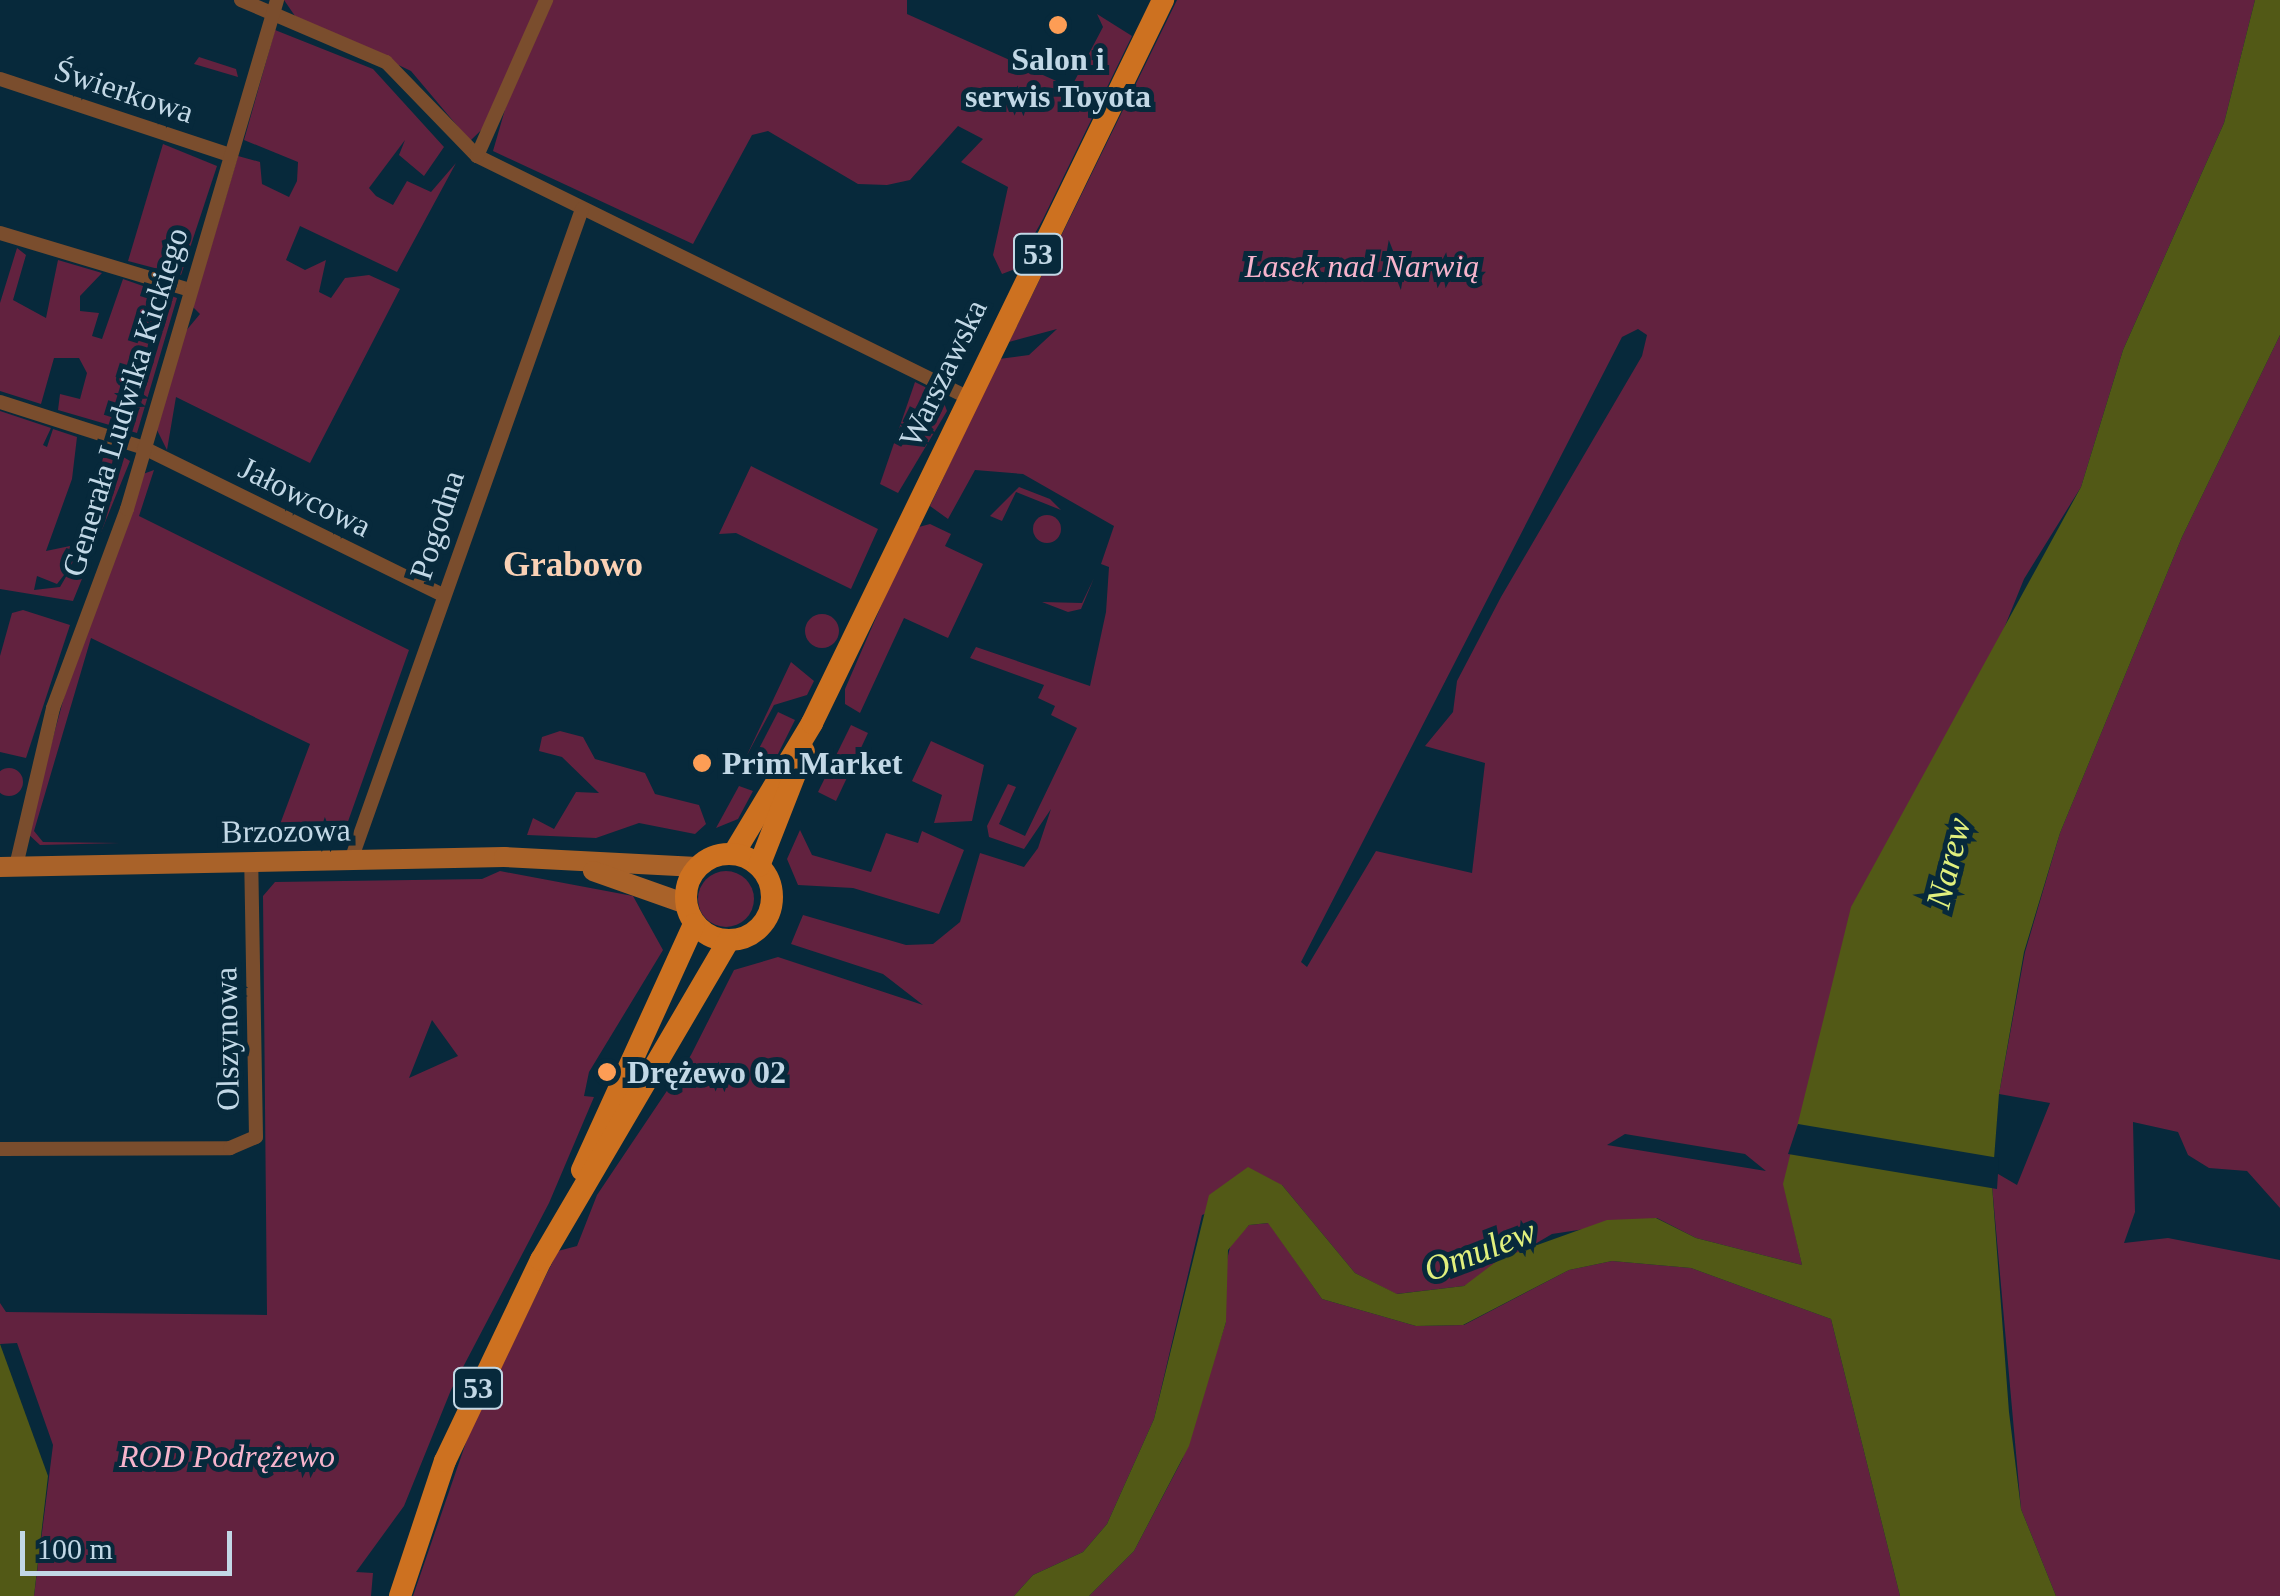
<!DOCTYPE html>
<html>
<head>
<meta charset="utf-8">
<style>
	body { margin:0 }
	#map { position:relative; width:2280px; height:1596px; overflow:hidden; background:#07293b; font-family:"Times New Roman",serif }
	div>[style] { position:absolute }
	[style*='--x'] { left:calc(var(--x)*1px); top:calc(var(--y)*1px); width:calc(var(--w)*1px); rotate:calc(var(--a)*1deg) }
	.green>* { inset:0; background:#62223f }
	.round { border-radius:50% }
	.water>* { inset:0; background:#525916 }
	.pier>* { inset:0; background:#07293b }
	.minor>* { height:14px; margin:-7px; padding:0 7px; transform-origin:7px; border-radius:7px; background:#7a4d2d }
	.secondary>* { height:20px; margin:-10px; padding:0 10px; transform-origin:10px; border-radius:10px; background:#a96229 }
	.primary>* { height:22px; margin:-11px; padding:0 11px; transform-origin:11px; border-radius:11px; background:#cd7120 }
	.primary>.ring { margin:-11px; padding:0; box-sizing:content-box; background:none; border:22px solid #cd7120; border-radius:50% }
	.dots>* { width:28px; height:28px; translate:-50% -50%; box-sizing:border-box; border:5px solid #07293b; border-radius:50% }
	span { translate:-50% -50%; white-space:nowrap; text-align:center; line-height:1.15; -webkit-text-stroke:10px #07293b; paint-order:stroke }
	.shield-label span { padding:2px 8px; background:#07293b; border:2px solid; border-radius:8px; -webkit-text-stroke-width:0 }
	.shield-label { font-size:30px; color:#c2d8e6; font-weight:700 }
	.poi-label { font-size:32px; color:#c2d8e6; font-weight:700 }
	.left { translate:0 -50%; text-align:left }
	.street-label { font-size:32px; color:#c2d8e6 }
	.park-label { font-size:32px; color:#f7b4cc; font-style:italic }
	.neighbourhood-label { font-size:35px; color:#fad1b5; font-weight:700 }
	.water-label { font-size:35px; color:#e1f07d; font-style:italic }
	.scale { position:absolute; left:20px; top:1531px; width:212px; height:45px; box-sizing:border-box; border:5px solid #c2d8e6; border-top:0; padding-left:12px; font-size:30px; line-height:35px; white-space:nowrap; color:#c2d8e6; -webkit-text-stroke:8px #07293b; paint-order:stroke }
</style>
</head>
<body>
<div id="map">
	<div class="green">
		<div style="clip-path:polygon(284px 0,907px 0,907px 14px,1063px 84px,1074px 82px,1103px 27px,1097px 14px,1132px 36px,1043px 219px,1015px 269px,1002px 274px,993px 255px,1008px 187px,961px 162px,983px 139px,958px 126px,910px 180px,887px 185px,858px 184px,768px 131px,752px 135px,693px 244px,493px 151px,506px 106px,470px 141px,411px 71px,295px 16px)"></div>
		<div style="clip-path:polygon(evenodd,1177px 0,2255px 0,2224px 123px,2123px 350px,2081px 487px,2024px 579px,1804px 1123px,1784px 1184px,1802px 1265px,1696px 1238px,1657px 1218px,1552px 1234px,1464px 1286px,1396px 1294px,1355px 1273px,1282px 1185px,1202px 1215px,1154px 1419px,1107px 1524px,1083px 1552px,1033px 1575px,1014px 1596px,413px 1596px,472px 1425px,558px 1251px,577px 1246px,597px 1195px,691px 1055px,734px 970px,778px 957px,923px 1005px,883px 974px,791px 944px,803px 915px,906px 945px,933px 944px,960px 922px,980px 853px,1024px 867px,1038px 848px,1051px 809px,1024px 849px,989px 837px,987px 826px,1008px 784px,1016px 787px,999px 824px,1025px 836px,1077px 728px,1051px 715px,1055px 706px,1038px 698px,1044px 685px,970px 658px,976px 647px,1090px 686px,1106px 612px,1109px 567px,1101px 564px,1114px 526px,1023px 474px,975px 470px,948px 519px,930px 506px,999px 359px,1029px 355px,1057px 329px,1009px 342px,1177px 0,1638px 329px,1647px 335px,1642px 356px,1501px 597px,1457px 681px,1453px 712px,1425px 746px,1485px 763px,1472px 873px,1376px 851px,1307px 967px,1301px 962px,1622px 337px,1638px 329px,1177px 0,1625px 1134px,1745px 1154px,1766px 1171px,1607px 1145px,1625px 1134px)"></div>
		<div style="clip-path:polygon(275px 30px,373px 69px,444px 147px,424px 176px,399px 155px,405px 140px,369px 188px,376px 196px,393px 205px,407px 181px,431px 192px,456px 163px,397px 272px,300px 226px,286px 260px,305px 270px,326px 260px,319px 292px,331px 298px,345px 278px,369px 275px,400px 289px,310px 463px,176px 397px,167px 450px,157px 430px,185px 332px,200px 314px,193px 307px,238px 156px,260px 162px,262px 184px,289px 197px,297px 181px,298px 162px,244px 140px)"></div>
		<div style="clip-path:polygon(199px 57px,236px 69px,238px 77px,194px 64px)"></div>
		<div style="clip-path:polygon(163px 144px,217px 166px,181px 275px,128px 261px)"></div>
		<div style="clip-path:polygon(17px 248px,26px 255px,13px 300px,46px 318px,58px 260px,102px 273px,80px 296px,80px 311px,99px 313px,92px 336px,102px 339px,123px 279px,177px 298px,137px 433px,58px 410px,60px 394px,80px 399px,87px 373px,79px 358px,54px 358px,41px 404px,0 391px,0 303px)"></div>
		<div style="clip-path:polygon(2280px 335px,2280px 1208px,2247px 1171px,2209px 1168px,2188px 1155px,2178px 1132px,2133px 1122px,2135px 1212px,2124px 1243px,2168px 1238px,2280px 1260px,2280px 1596px,2056px 1596px,2021px 1509px,1992px 1185px,1993px 1171px,2017px 1185px,2050px 1103px,1999px 1094px,2025px 952px,2060px 833px,2182px 537px)"></div>
		<div style="clip-path:polygon(915px 382px,941px 395px,947px 411px,898px 493px,880px 484px)"></div>
		<div style="clip-path:polygon(0 411px,51px 428px,43px 445px,47px 447px,53px 429px,77px 437px,72px 479px,46px 551px,70px 546px,64px 575px,57px 584px,37px 576px,34px 590px,60px 587px,67px 575px,70px 554px,87px 547px,105px 446px,130px 461px,73px 601px,0 589px)"></div>
		<div style="clip-path:polygon(751px 466px,878px 529px,851px 589px,736px 533px,719px 534px)"></div>
		<div style="clip-path:polygon(154px 470px,139px 516px,409px 650px,345px 830px,332px 840px,273px 843px,310px 744px,91px 638px,34px 831px,43px 842px,120px 843px,40px 845px,27px 833px,72px 668px,143px 474px)"></div>
		<div style="clip-path:polygon(1019px 487px,1050px 499px,1061px 510px,1016px 492px,1002px 521px,990px 516px)"></div>
		<div class="round" style="left:1033px;top:515px;width:28px;height:28px"></div>
		<div style="clip-path:polygon(930px 524px,951px 534px,945px 546px,983px 564px,948px 638px,904px 618px,860px 713px,845px 704px,845px 689px,915px 528px)"></div>
		<div style="clip-path:polygon(1094px 578px,1081px 609px,1068px 612px,1042px 602px,1082px 603px)"></div>
		<div style="clip-path:polygon(23px 610px,70px 625px,26px 758px,0 752px,0 656px,12px 613px)"></div>
		<div class="round" style="left:805px;top:614px;width:34px;height:34px"></div>
		<div style="clip-path:polygon(791px 662px,814px 681px,807px 695px,774px 705px,746px 757px)"></div>
		<div style="clip-path:polygon(778px 712px,795px 720px,774px 762px,760px 766px,753px 760px)"></div>
		<div style="clip-path:polygon(851px 725px,868px 733px,836px 801px,818px 792px)"></div>
		<div style="clip-path:polygon(560px 731px,583px 737px,595px 759px,645px 773px,655px 794px,699px 805px,706px 824px,695px 834px,639px 823px,596px 838px,527px 835px,533px 818px,554px 829px,576px 792px,599px 793px,562px 757px,539px 751px,542px 737px)"></div>
		<div style="clip-path:polygon(931px 741px,984px 765px,972px 821px,934px 823px,942px 795px,912px 781px)"></div>
		<div class="round" style="left:-5px;top:768px;width:28px;height:28px"></div>
		<div style="clip-path:polygon(739px 786px,753px 791px,738px 819px,716px 828px)"></div>
		<div style="clip-path:polygon(800px 830px,812px 855px,871px 872px,886px 833px,918px 843px,922px 831px,964px 850px,939px 914px,853px 888px,798px 885px,787px 859px)"></div>
		<div class="round" style="left:698px;top:871px;width:56px;height:56px"></div>
		<div style="clip-path:polygon(evenodd,500px 871px,633px 896px,663px 950px,589px 1072px,584px 1096px,594px 1097px,549px 1203px,451px 1390px,404px 1506px,356px 1572px,373px 1573px,371px 1596px,34px 1596px,53px 1445px,17px 1343px,0 1344px,0 1303px,6px 1312px,267px 1315px,263px 896px,275px 882px,482px 879px,500px 871px,432px 1020px,458px 1056px,409px 1078px,432px 1020px)"></div>
		<div style="clip-path:polygon(1269px 1223px,1322px 1299px,1416px 1326px,1464px 1325px,1569px 1270px,1612px 1261px,1691px 1268px,1831px 1319px,1900px 1596px,1089px 1596px,1134px 1551px,1182px 1460px,1226px 1322px,1222px 1281px,1231px 1243px,1249px 1225px)"></div>
	</div>
	<div class="water">
		<div style="clip-path:polygon(2255px 0,2280px 0,2280px 335px,2182px 537px,2060px 833px,2024px 952px,1999px 1094px,1992px 1185px,2009px 1412px,2021px 1509px,2056px 1596px,1900px 1596px,1831px 1319px,1691px 1268px,1612px 1261px,1569px 1270px,1463px 1325px,1416px 1326px,1322px 1299px,1268px 1223px,1249px 1225px,1228px 1250px,1226px 1322px,1189px 1446px,1134px 1551px,1089px 1596px,1014px 1596px,1033px 1575px,1083px 1552px,1107px 1524px,1154px 1419px,1209px 1195px,1248px 1167px,1282px 1185px,1355px 1273px,1397px 1294px,1464px 1286px,1501px 1258px,1607px 1220px,1656px 1218px,1696px 1238px,1802px 1265px,1783px 1184px,1851px 907px,2081px 487px,2123px 350px,2224px 123px)"></div>
		<div style="clip-path:polygon(0 1344px,48px 1476px,34px 1596px,0 1596px)"></div>
	</div>
	<div class="pier">
		<div style="clip-path:polygon(1798px 1124px,1999px 1158px,1997px 1189px,1788px 1154px)"></div>
	</div>
	<div class="minor">
		<div style="--x:241;--y:0;--w:158;--a:23.2"></div>
		<div style="--x:386;--y:62;--w:131;--a:45.9"></div>
		<div style="--x:477;--y:156;--w:546;--a:26.19"></div>
		<div style="--x:0;--y:79;--w:242;--a:18.3"></div>
		<div style="--x:477;--y:156;--w:171;--a:-66.1"></div>
		<div style="--x:0;--y:233;--w:198;--a:16.7"></div>
		<div style="--x:0;--y:402;--w:151;--a:17.7"></div>
		<div style="--x:144;--y:448;--w:333;--a:26.2"></div>
		<div style="--x:351;--y:860;--w:691;--a:-70.46"></div>
		<div style="--x:16;--y:866;--w:162;--a:-76.8"></div>
		<div style="--x:53;--y:708;--w:212;--a:-69.6"></div>
		<div style="--x:127;--y:509;--w:531;--a:-73.58"></div>
		<div style="--x:0;--y:1149;--w:230;--a:-0.2"></div>
		<div style="--x:230;--y:1148;--w:28;--a:-23"></div>
		<div style="--x:256;--y:1137;--w:275;--a:-91"></div>
	</div>
	<div class="secondary">
		<div style="--x:0;--y:867;--w:504;--a:-1.14"></div>
		<div style="--x:504;--y:857;--w:193;--a:3"></div>
		<div style="--x:593;--y:871;--w:99;--a:19.5"></div>
	</div>
	<div class="primary">
		<div style="--x:734;--y:853;--w:152;--a:-59"></div>
		<div style="--x:812;--y:723;--w:804;--a:-64.1"></div>
		<div class="ring" style="left:686px;top:854px;width:64px;height:64px"></div>
		<div style="--x:759;--y:866;--w:123;--a:-68.6"></div>
		<div style="--x:582;--y:1170;--w:270;--a:-65.5"></div>
		<div style="--x:400;--y:1596;--w:142;--a:-71.6"></div>
		<div style="--x:445;--y:1461;--w:223;--a:-64.5"></div>
		<div style="--x:541;--y:1260;--w:370;--a:-59.6"></div>
	</div>
	<div class="dots">
		<div style="left:1058px;top:25px;background:#fd9d55"></div>
		<div style="left:702px;top:763px;background:#fd9d55"></div>
		<div style="left:607px;top:1072px;background:#fd9d55"></div>
	</div>
	<div class="shield-label">
		<span style="left:1038px;top:254px">53</span>
		<span style="left:478px;top:1388px">53</span>
	</div>
	<div class="poi-label">
		<span style="left:1058px;top:78px">Salon i<br>serwis Toyota</span>
		<span class="left" style="left:722px;top:763px">Prim Market</span>
		<span class="left" style="left:627px;top:1072px">Drężewo 02</span>
	</div>
	<div class="street-label">
		<span style="left:124px;top:91px;rotate:18deg">Świerkowa</span>
		<span style="left:943px;top:373px;rotate:-64deg">Warszawska</span>
		<span style="left:125px;top:402px;rotate:-73deg">Generała Ludwika Kickiego</span>
		<span style="left:305px;top:497px;rotate:26deg">Jałowcowa</span>
		<span style="left:437px;top:525px;rotate:-72deg">Pogodna</span>
		<span style="left:286px;top:831px;rotate:-1deg">Brzozowa</span>
		<span style="left:227px;top:1039px;rotate:-91deg">Olszynowa</span>
	</div>
	<div class="park-label">
		<span style="left:1362px;top:266px">Lasek nad Narwią</span>
		<span style="left:227px;top:1456px">ROD Podrężewo</span>
	</div>
	<div class="neighbourhood-label">
		<span style="left:573px;top:565px">Grabowo</span>
	</div>
	<div class="water-label">
		<span style="left:1949px;top:863px;rotate:-76deg">Narew</span>
		<span style="left:1480px;top:1251px;rotate:-21deg">Omulew</span>
	</div>
	<div class="scale">100 m</div>
</div>
</body>
</html>
